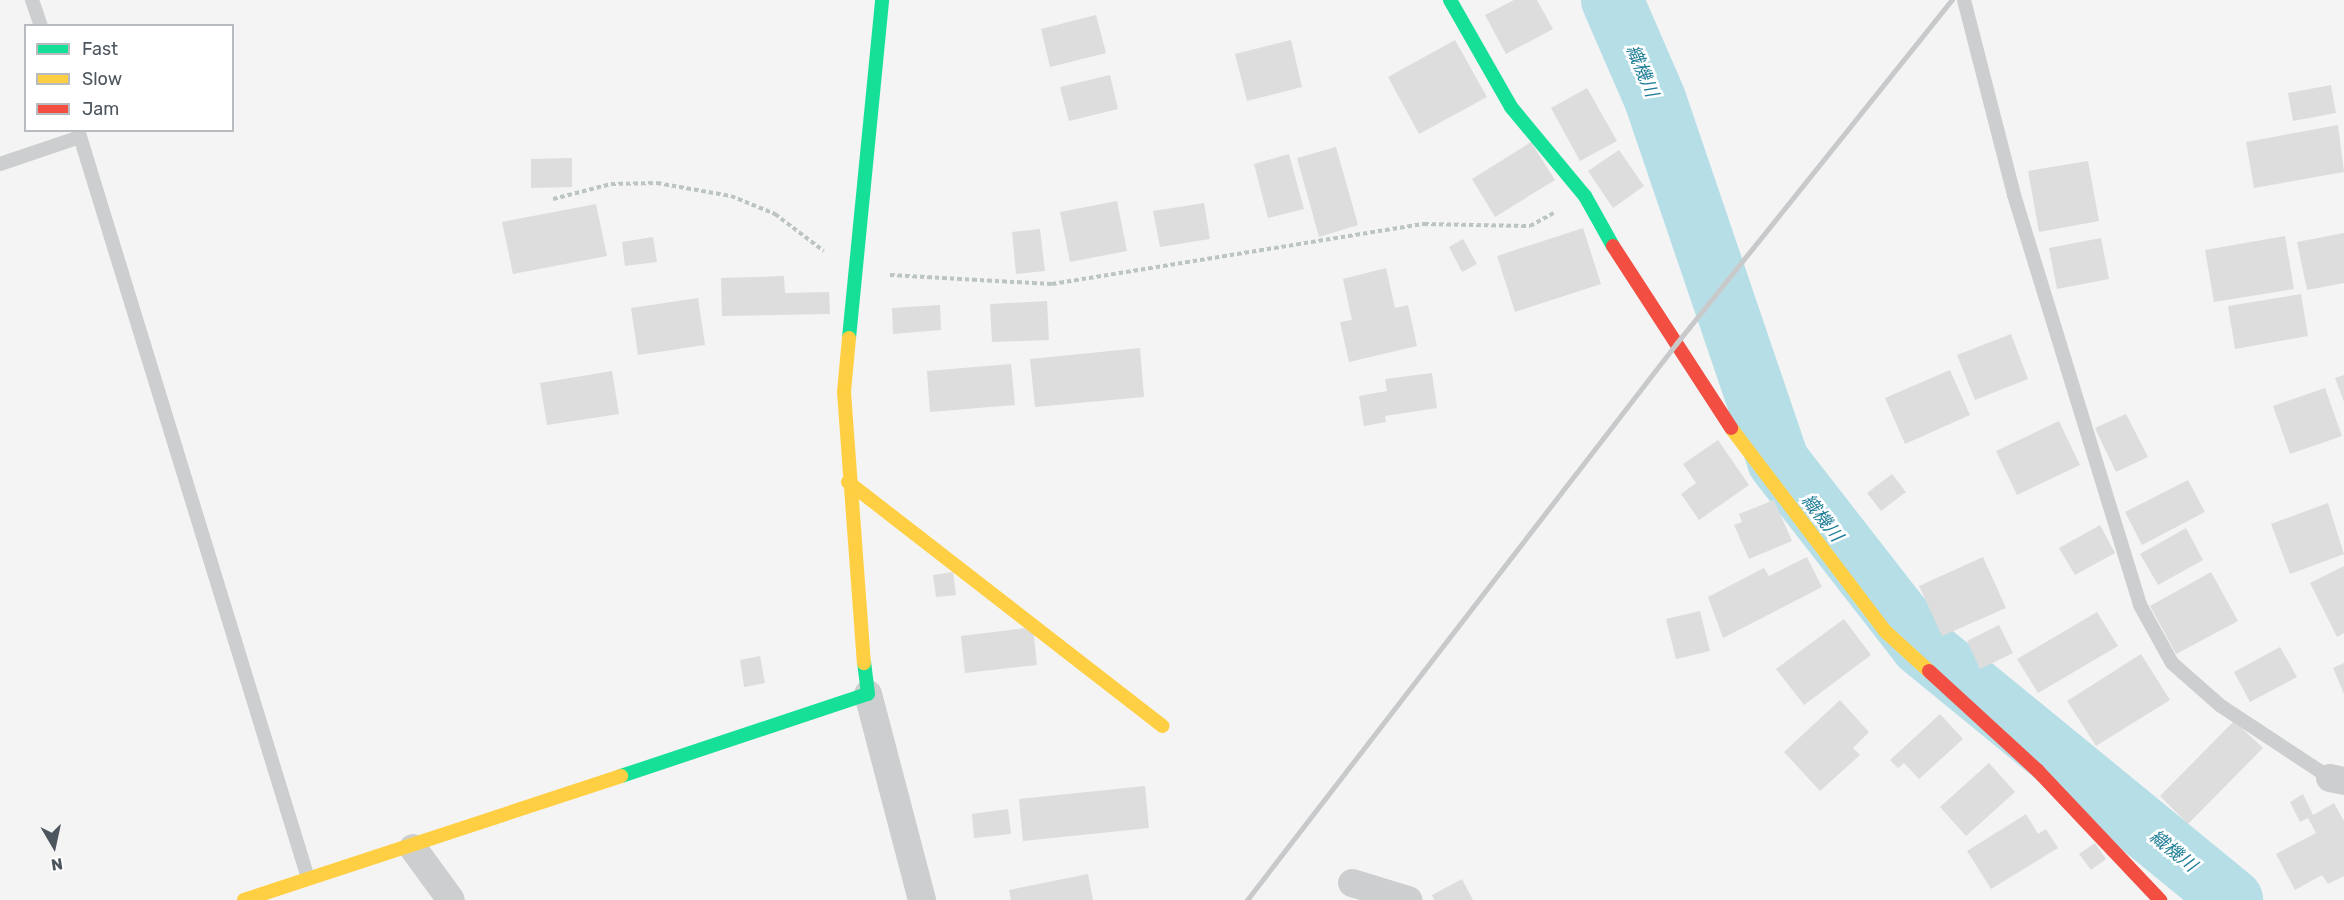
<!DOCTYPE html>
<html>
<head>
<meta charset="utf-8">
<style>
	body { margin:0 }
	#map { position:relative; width:2344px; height:900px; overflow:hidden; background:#f4f4f4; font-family:Rubik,"Noto Sans JP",sans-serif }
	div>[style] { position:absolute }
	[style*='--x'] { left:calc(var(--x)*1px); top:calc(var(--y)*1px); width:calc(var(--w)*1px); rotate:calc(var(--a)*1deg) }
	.river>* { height:62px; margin:-31px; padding:0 31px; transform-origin:31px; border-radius:31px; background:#b6dee7 }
	.building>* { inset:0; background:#ddddde }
	.path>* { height:4px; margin-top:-2px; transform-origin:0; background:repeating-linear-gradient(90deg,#bcc5c2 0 4.5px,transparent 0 7.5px) }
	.lane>* { height:14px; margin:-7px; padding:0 7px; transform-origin:7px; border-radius:7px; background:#cccecf }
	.street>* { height:28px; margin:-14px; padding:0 14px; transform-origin:14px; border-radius:14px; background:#cccecf }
	.fast>* { height:14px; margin:-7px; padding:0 7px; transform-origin:7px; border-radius:7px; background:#16e098 }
	.slow>* { height:14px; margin:-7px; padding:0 7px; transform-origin:7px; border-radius:7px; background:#ffcf43 }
	.jam>* { height:14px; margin:-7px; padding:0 7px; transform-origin:7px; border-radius:7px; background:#f24e42 }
	.rail>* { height:4.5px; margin:-2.25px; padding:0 2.25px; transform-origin:2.25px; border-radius:2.25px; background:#c8c9ca }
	span { translate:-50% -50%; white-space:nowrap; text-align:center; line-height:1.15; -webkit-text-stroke:5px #fff; paint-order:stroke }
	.water-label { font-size:18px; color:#1f7e97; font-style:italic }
	.legend { position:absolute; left:24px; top:24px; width:210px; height:108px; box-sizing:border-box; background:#fff; border:2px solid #b8bbbf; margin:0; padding:8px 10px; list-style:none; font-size:18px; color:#4d565e }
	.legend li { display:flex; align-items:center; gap:12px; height:30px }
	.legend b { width:30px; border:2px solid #b8bbbf }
	.north { position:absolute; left:24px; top:816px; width:60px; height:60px; -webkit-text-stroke:4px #fff; paint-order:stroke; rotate:171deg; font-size:16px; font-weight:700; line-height:24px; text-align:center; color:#4d565e }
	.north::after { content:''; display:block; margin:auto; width:21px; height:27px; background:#4d565e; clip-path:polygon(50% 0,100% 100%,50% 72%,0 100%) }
</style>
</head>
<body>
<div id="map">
	<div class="river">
		<div style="--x:1612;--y:0;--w:108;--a:66.5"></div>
		<div style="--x:1655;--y:99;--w:382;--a:71.2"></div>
		<div style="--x:1778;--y:461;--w:233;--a:52.1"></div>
		<div style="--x:1921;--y:645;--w:402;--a:39.3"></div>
	</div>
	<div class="building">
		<div style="clip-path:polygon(1514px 0,1537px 0,1553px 29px,1506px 54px,1485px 15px)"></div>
		<div style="clip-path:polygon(1096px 15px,1106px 53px,1050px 67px,1041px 29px)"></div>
		<div style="clip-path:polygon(1291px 40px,1302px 87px,1247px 101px,1235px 54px)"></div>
		<div style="clip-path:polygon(1455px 40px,1487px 97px,1419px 134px,1388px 77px)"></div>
		<div style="clip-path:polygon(1110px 75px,1118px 109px,1069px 121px,1060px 87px)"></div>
		<div style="clip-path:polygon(2331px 85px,2336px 113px,2293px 121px,2288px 93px)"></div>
		<div style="clip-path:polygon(1587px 88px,1617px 141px,1580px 161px,1551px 108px)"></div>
		<div style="clip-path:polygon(2338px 125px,2344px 172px,2254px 188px,2246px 142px)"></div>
		<div style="clip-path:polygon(1531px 142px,1555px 180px,1495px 217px,1472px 179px)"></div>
		<div style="clip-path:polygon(1336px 147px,1358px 225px,1319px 237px,1297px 158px)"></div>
		<div style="clip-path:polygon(1619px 150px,1644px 186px,1613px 208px,1588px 171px)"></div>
		<div style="clip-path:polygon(1289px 154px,1304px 209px,1268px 218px,1254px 164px)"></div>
		<div style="clip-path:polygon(572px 158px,572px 187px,531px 188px,531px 159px)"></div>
		<div style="clip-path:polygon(2088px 161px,2099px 221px,2039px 232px,2028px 171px)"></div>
		<div style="clip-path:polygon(1117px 201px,1127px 251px,1070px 262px,1060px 212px)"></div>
		<div style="clip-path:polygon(1204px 203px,1210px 239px,1160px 247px,1153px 211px)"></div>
		<div style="clip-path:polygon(596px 204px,607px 256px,513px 274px,502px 222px)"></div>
		<div style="clip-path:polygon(1583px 228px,1601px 284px,1515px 312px,1497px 256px)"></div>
		<div style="clip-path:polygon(1040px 229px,1045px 271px,1016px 274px,1012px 232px)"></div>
		<div style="clip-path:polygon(2344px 233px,2344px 283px,2307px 290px,2297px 242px)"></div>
		<div style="clip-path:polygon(2285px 236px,2294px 289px,2214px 302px,2205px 250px)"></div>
		<div style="clip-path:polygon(653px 237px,657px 262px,625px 266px,622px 242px)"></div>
		<div style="clip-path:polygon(2101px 238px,2109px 279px,2057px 289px,2049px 248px)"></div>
		<div style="clip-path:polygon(1463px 239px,1477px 264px,1462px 272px,1449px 247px)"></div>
		<div style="clip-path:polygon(1386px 268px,1395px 308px,1408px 305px,1417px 346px,1349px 362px,1340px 322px,1352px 320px,1343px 279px)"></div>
		<div style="clip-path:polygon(784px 276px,785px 293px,829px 292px,830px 314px,722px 316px,721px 278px)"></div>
		<div style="clip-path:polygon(2301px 294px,2308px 336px,2235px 349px,2228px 306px)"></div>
		<div style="clip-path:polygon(698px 298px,705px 345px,638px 355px,631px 308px)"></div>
		<div style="clip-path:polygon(1047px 301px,1049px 340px,992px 342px,990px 304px)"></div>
		<div style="clip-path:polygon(940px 305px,941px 330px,893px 334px,892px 308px)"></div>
		<div style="clip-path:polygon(2011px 334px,2028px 379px,1975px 400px,1957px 355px)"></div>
		<div style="clip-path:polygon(1140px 348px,1144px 397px,1035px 407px,1030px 359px)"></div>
		<div style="clip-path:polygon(1011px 364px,1015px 405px,930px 412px,927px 371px)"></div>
		<div style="clip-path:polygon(1950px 370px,1970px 415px,1905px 444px,1885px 398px)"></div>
		<div style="clip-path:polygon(612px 371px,619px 414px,547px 425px,540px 383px)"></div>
		<div style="clip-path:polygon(1432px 373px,1437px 408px,1385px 416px,1386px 422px,1364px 426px,1359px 396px,1387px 391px,1385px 379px)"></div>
		<div style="clip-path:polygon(2344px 375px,2344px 402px,2335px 378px)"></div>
		<div style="clip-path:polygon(2325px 388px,2342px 436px,2290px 454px,2273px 406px)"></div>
		<div style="clip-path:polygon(2126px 414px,2148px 457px,2116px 472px,2095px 428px)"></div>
		<div style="clip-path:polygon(2059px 421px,2080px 465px,2017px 495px,1996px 451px)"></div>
		<div style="clip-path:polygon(1718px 440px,1749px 485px,1699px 520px,1681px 494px,1696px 483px,1683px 464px)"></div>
		<div style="clip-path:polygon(1892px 474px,1906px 492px,1881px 511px,1867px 493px)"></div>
		<div style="clip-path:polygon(2188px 480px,2205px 512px,2142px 545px,2125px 512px)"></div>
		<div style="clip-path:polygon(1774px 500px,1792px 541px,1749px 559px,1734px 525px,1742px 522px,1739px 514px)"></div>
		<div style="clip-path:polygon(2328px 503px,2344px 554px,2290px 574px,2271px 524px)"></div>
		<div style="clip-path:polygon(2100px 525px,2115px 553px,2075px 575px,2059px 548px)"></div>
		<div style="clip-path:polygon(2186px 528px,2203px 560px,2158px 585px,2140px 554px)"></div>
		<div style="clip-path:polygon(1807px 557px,1822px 587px,1723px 638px,1708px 597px,1764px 568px,1769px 576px)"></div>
		<div style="clip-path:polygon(1983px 557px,2006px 608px,1942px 636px,1919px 586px)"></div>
		<div style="clip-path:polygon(2344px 566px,2344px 633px,2337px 637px,2310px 583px)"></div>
		<div style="clip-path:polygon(953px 572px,956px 595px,936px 597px,933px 575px)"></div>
		<div style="clip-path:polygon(2211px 572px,2238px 621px,2176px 654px,2150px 606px)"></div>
		<div style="clip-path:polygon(1700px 611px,1710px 651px,1676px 659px,1666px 619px)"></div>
		<div style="clip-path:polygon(2097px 612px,2118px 646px,2038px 693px,2017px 659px)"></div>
		<div style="clip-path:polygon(1844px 619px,1871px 655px,1804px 705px,1776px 669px)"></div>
		<div style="clip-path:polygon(1999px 625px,2013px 653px,1980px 669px,1967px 641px)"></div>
		<div style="clip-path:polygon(1033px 627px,1037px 665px,965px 673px,961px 636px)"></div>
		<div style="clip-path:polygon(2280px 647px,2297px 677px,2250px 702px,2234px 672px)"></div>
		<div style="clip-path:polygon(2141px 654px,2170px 700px,2096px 746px,2067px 701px)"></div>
		<div style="clip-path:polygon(760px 656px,765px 683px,744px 687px,740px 660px)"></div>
		<div style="clip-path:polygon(2344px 663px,2344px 694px,2333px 668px)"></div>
		<div style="clip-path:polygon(1840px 700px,1869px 732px,1853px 748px,1860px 755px,1820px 791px,1784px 752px)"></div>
		<div style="clip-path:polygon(1940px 714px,1963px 739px,1919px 779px,1904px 763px,1898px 768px,1890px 760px)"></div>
		<div style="clip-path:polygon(2234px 721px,2263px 748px,2188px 824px,2160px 796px)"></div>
		<div style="clip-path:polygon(1989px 763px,2015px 792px,1966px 836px,1940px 807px)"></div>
		<div style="clip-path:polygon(1145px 786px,1149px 828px,1023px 841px,1019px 799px)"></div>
		<div style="clip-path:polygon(2303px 794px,2313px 815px,2334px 803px,2344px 821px,2344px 876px,2328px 884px,2322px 875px,2295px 890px,2276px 854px,2316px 833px,2308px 818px,2300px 822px,2290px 802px)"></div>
		<div style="clip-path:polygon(1008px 809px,1011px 834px,974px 838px,972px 814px)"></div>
		<div style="clip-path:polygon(2026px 814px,2038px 834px,2046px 829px,2058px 848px,1991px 889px,1967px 851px)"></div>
		<div style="clip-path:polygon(2095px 843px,2106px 859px,2091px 870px,2079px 854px)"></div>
		<div style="clip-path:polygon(1088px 874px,1093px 900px,1011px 900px,1009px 890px)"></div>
		<div style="clip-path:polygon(1462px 879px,1473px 900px,1434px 900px,1432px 895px)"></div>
	</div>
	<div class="path">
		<div style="--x:553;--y:199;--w:60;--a:-14.5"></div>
		<div style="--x:611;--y:184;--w:46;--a:-1.2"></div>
		<div style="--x:657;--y:183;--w:75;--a:10"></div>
		<div style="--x:731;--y:196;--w:48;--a:22.2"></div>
		<div style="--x:775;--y:214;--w:61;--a:37.1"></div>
		<div style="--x:890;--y:275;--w:162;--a:3.2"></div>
		<div style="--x:1052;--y:284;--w:377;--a:-9.2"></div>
		<div style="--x:1424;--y:224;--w:106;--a:1.1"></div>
		<div style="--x:1530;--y:226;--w:29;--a:-29"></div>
	</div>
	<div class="lane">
		<div style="--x:32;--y:0;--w:28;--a:71"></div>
		<div style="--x:1964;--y:0;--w:201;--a:75.6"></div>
		<div style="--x:2014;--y:195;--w:429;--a:72.9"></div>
		<div style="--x:2140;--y:605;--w:66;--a:61.1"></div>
		<div style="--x:2172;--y:663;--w:65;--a:41.3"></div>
		<div style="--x:2221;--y:706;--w:131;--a:33.4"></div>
		<div style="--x:78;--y:130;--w:783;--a:72.91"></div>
		<div style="--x:0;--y:164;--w:84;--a:-18.6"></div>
	</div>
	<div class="street">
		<div style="--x:868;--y:694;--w:213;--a:75.3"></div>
		<div style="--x:2330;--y:778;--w:14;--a:12"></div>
		<div style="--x:413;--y:848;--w:64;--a:53.8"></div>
		<div style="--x:1352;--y:883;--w:59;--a:16.9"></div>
	</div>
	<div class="fast">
		<div style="--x:1450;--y:0;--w:123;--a:60.3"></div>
		<div style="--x:1511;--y:107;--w:116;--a:50.3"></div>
		<div style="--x:1585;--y:196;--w:57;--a:60.8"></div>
		<div style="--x:849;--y:338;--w:340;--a:-84.4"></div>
		<div style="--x:621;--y:776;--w:260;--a:-18.4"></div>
		<div style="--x:868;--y:694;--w:31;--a:-97"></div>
	</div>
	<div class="slow">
		<div style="--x:849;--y:338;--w:54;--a:95.3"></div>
		<div style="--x:844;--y:392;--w:272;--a:85.8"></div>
		<div style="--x:1731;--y:428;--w:255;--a:52.8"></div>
		<div style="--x:1885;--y:631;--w:59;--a:42.3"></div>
		<div style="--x:848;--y:482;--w:398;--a:37.8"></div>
		<div style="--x:244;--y:900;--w:397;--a:-18.2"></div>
	</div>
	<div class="jam">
		<div style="--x:1613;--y:246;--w:217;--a:57"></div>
		<div style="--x:1929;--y:671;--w:148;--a:42.5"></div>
		<div style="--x:2038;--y:771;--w:178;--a:46.6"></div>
	</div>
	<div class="rail">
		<div style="--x:1247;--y:900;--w:702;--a:-52.35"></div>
		<div style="--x:1676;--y:344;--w:441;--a:-51.3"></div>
	</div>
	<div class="water-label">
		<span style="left:1642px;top:71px;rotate:67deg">織機川</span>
		<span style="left:1822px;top:518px;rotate:52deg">織機川</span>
		<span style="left:2173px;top:851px;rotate:39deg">織機川</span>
	</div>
	<ul class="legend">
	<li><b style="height:8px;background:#16e098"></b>Fast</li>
	<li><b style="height:8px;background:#ffcf43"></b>Slow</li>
	<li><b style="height:8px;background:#f24e42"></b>Jam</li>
	</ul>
	<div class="north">N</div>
</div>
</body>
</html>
